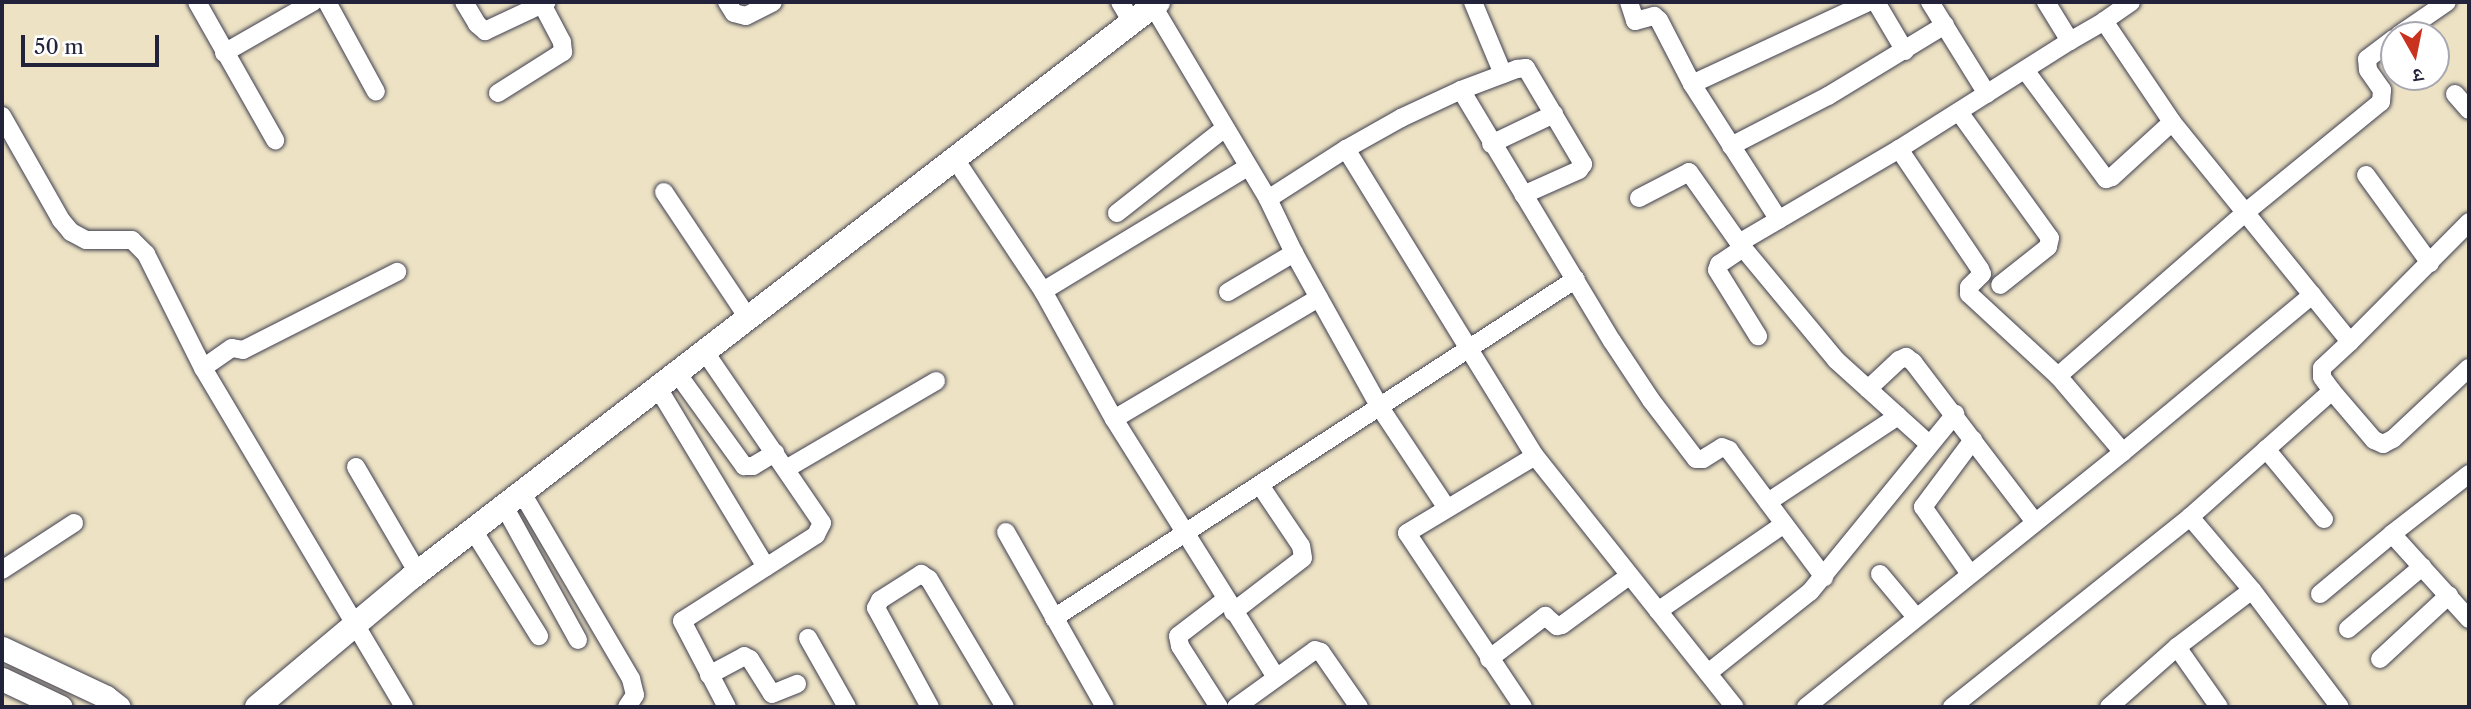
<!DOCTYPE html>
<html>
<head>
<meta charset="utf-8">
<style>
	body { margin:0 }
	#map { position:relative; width:2471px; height:709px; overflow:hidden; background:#ede3c4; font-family:"Libre Caslon Text","Noto Serif Devanagari",serif }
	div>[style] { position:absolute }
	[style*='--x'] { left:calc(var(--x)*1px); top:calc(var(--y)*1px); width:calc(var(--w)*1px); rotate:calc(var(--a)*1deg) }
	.roads { filter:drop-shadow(0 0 2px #403f50) drop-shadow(0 0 2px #403f50) }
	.minor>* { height:18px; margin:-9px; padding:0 9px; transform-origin:9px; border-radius:9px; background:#fff }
	.tertiary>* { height:23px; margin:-11.5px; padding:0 11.5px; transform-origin:11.5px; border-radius:11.5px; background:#fff }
	.secondary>* { height:24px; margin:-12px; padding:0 12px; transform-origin:12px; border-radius:12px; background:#fff }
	span { translate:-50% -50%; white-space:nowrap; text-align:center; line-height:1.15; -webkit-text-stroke:5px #fff; paint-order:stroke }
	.frame { position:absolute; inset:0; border:4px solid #22223b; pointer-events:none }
	.north { position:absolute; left:2380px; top:21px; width:70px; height:70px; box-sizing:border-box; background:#fff; border:2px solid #a7a7b1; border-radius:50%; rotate:171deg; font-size:19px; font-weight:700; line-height:28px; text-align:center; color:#22223b }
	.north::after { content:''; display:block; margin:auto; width:24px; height:32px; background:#c8321e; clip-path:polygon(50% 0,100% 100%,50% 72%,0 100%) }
	.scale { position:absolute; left:21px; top:35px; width:138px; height:32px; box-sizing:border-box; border:4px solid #22223b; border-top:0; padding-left:9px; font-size:21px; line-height:24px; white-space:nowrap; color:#22223b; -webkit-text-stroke:5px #fff; paint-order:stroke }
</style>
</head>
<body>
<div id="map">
	<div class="roads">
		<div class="minor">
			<div style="--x:197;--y:2;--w:159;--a:60.5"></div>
			<div style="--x:327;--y:2;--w:102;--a:61.4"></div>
			<div style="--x:464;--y:2;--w:26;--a:59"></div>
			<div style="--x:477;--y:24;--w:11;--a:41"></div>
			<div style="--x:485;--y:31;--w:68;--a:-25.1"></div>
			<div style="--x:727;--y:2;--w:13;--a:58"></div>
			<div style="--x:734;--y:13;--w:12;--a:14"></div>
			<div style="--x:746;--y:16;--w:30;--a:-27"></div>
			<div style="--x:1120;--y:2;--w:21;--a:59"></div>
			<div style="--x:1473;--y:2;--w:78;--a:67.4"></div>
			<div style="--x:1629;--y:2;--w:20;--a:72"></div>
			<div style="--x:1635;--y:21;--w:20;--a:-15"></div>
			<div style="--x:1654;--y:16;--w:6;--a:39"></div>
			<div style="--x:1659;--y:20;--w:72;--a:62.7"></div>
			<div style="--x:1692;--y:84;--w:161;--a:57.4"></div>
			<div style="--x:1876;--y:2;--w:57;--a:59.4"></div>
			<div style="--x:1930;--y:2;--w:108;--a:58.2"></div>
			<div style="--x:2046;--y:2;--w:46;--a:58.4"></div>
			<div style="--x:2070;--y:41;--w:39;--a:-30"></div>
			<div style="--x:2104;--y:21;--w:122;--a:56"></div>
			<div style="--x:2172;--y:122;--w:283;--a:51"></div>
			<div style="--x:2350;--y:342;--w:169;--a:-45.2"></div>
			<div style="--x:1153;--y:6;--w:225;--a:59.2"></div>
			<div style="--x:1268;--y:199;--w:93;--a:-32.7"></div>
			<div style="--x:1346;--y:149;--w:361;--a:58.4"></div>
			<div style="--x:1535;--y:456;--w:321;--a:51.5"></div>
			<div style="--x:2104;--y:21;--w:33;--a:-35"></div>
			<div style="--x:2399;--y:35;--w:58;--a:-34.5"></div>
			<div style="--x:224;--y:53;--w:103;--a:-29.8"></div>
			<div style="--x:2025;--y:70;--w:136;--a:53.4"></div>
			<div style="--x:2106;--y:179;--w:6;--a:-18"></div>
			<div style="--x:2112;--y:177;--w:81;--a:-42.5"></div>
			<div style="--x:1692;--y:84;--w:195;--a:-24.9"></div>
			<div style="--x:1461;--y:90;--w:293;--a:59"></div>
			<div style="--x:1612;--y:341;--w:71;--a:56.5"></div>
			<div style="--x:1651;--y:400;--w:74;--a:52.7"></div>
			<div style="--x:1696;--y:459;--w:7;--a:0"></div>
			<div style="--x:1703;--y:459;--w:22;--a:-32"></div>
			<div style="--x:1722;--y:447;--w:8;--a:23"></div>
			<div style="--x:1729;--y:450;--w:159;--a:53.2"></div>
			<div style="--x:498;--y:93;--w:77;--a:-32.2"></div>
			<div style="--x:563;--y:52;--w:10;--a:-96"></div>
			<div style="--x:562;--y:42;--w:43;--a:-117.8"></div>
			<div style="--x:2455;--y:94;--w:21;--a:49"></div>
			<div style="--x:1959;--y:112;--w:155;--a:54.2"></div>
			<div style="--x:2050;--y:238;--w:9;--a:103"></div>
			<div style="--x:2048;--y:247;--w:61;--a:141.6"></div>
			<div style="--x:2;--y:116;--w:120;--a:60.4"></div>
			<div style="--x:61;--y:220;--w:16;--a:50"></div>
			<div style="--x:71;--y:232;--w:17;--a:28"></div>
			<div style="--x:86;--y:240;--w:46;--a:0"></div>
			<div style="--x:132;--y:240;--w:20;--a:45"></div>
			<div style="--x:146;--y:254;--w:127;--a:63.4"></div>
			<div style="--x:203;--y:368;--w:394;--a:59.3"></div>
			<div style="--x:1491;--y:144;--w:70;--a:-25.5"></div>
			<div style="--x:1731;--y:146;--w:109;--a:-27.3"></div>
			<div style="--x:1828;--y:96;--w:137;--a:-31.3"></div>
			<div style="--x:1346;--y:149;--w:63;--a:-29.4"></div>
			<div style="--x:1401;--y:118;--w:66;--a:-25"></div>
			<div style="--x:1461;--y:90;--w:60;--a:-20.6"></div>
			<div style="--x:1517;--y:69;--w:9;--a:-6"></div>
			<div style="--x:1526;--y:68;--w:112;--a:59.3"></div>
			<div style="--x:1583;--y:164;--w:7;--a:124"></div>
			<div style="--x:1579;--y:170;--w:61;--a:155.9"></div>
			<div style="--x:1899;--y:149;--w:145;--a:56"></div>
			<div style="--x:1980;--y:269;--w:5;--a:68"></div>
			<div style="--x:1982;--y:274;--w:18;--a:135"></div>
			<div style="--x:1969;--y:287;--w:7;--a:90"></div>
			<div style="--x:1969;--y:294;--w:121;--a:42.7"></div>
			<div style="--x:2058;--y:376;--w:100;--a:49.5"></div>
			<div style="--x:955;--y:159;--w:159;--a:56.3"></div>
			<div style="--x:1043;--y:291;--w:146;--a:61"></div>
			<div style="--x:1114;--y:419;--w:305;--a:57.9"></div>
			<div style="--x:2366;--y:175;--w:109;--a:54"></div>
			<div style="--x:664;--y:192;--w:151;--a:56.3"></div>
			<div style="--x:1639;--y:198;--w:56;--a:-27.5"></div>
			<div style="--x:1689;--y:172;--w:87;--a:54.8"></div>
			<div style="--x:1739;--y:243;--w:152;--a:50.3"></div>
			<div style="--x:1836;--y:360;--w:124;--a:42.1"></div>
			<div style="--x:1268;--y:199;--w:60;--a:64.3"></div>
			<div style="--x:1294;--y:253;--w:175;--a:60.9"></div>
			<div style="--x:1379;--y:406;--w:121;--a:56.4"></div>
			<div style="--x:1117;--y:213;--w:137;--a:-38.2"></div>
			<div style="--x:1739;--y:243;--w:186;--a:-30.4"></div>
			<div style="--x:1899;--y:149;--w:202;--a:-32.3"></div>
			<div style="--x:1743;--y:248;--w:29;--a:146"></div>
			<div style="--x:1719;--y:264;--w:6;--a:108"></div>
			<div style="--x:1717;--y:270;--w:78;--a:58.2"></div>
			<div style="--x:1043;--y:291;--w:240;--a:-31.2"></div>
			<div style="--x:1228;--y:292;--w:77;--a:-30.6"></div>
			<div style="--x:705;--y:352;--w:207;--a:55.6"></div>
			<div style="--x:822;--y:523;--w:13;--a:117"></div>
			<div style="--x:816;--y:535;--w:159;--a:147.3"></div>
			<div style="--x:682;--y:621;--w:97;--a:62.4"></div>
			<div style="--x:203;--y:368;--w:35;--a:-35"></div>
			<div style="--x:232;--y:348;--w:11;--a:10"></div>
			<div style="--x:243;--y:350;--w:173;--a:-26.9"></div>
			<div style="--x:677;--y:373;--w:115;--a:54.2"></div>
			<div style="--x:744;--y:466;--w:9;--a:0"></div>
			<div style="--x:753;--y:466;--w:26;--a:-31"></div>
			<div style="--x:2058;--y:376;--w:249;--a:-41.1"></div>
			<div style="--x:2246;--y:212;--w:174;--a:-39.2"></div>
			<div style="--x:2381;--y:102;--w:12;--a:-85"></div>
			<div style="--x:2382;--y:90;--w:24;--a:-125"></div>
			<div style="--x:2368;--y:70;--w:11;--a:-95"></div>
			<div style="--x:2367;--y:59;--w:34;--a:-37"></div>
			<div style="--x:658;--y:388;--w:209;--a:58.9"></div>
			<div style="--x:1868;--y:389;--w:42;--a:-43.1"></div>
			<div style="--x:1899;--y:360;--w:8;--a:-23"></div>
			<div style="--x:1906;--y:357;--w:9;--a:36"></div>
			<div style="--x:1913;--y:362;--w:201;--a:52.7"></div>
			<div style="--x:2332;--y:391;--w:65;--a:49.4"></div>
			<div style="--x:2374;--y:440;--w:10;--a:24"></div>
			<div style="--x:2383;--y:444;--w:11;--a:-27"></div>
			<div style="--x:2393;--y:439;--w:104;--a:-43.1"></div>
			<div style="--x:1114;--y:419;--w:238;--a:-30.6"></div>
			<div style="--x:2266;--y:449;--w:91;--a:50.4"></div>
			<div style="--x:356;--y:467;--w:123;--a:59.7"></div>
			<div style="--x:786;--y:469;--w:174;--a:-30.4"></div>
			<div style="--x:2469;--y:474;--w:98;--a:142.1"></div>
			<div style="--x:2392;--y:534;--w:115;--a:47.8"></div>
			<div style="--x:522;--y:493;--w:216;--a:59.6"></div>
			<div style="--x:631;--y:679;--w:16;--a:76"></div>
			<div style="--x:635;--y:695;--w:14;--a:124"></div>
			<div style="--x:1768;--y:502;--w:156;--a:-33.5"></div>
			<div style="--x:504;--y:506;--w:153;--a:61.1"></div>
			<div style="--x:473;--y:530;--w:125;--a:58.1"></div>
			<div style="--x:1006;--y:532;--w:201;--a:60.5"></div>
			<div style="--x:2;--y:570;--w:86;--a:-33.1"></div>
			<div style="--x:1880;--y:574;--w:56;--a:50.1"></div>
			<div style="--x:1970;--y:574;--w:82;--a:-125"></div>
			<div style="--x:1923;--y:507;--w:84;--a:-53.3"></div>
			<div style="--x:2252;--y:590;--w:146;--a:53.1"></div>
			<div style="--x:2320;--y:594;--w:94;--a:-39.8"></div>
			<div style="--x:1658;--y:611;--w:153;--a:-34.6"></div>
			<div style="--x:1233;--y:612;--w:88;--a:-37.6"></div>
			<div style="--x:1303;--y:558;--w:12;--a:-99"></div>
			<div style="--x:1301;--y:546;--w:73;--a:-123.9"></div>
			<div style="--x:1054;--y:618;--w:622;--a:-33"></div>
			<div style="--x:2348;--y:629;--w:97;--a:-40"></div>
			<div style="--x:808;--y:638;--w:79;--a:60.5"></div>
			<div style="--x:2177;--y:647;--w:73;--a:55"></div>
			<div style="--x:1489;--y:659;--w:71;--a:-37.5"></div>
			<div style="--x:1545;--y:616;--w:16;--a:40"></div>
			<div style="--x:1557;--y:626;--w:5;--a:-11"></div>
			<div style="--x:1562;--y:625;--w:83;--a:-36.2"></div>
			<div style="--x:2380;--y:659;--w:94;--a:-42.8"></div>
			<div style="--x:1708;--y:673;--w:130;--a:-38.5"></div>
			<div style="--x:1810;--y:592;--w:230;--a:-50.8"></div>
			<div style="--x:709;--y:675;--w:40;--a:-28"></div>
			<div style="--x:744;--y:656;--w:7;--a:27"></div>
			<div style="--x:750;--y:659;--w:41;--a:57.8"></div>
			<div style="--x:772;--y:694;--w:27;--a:-22"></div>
			<div style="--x:930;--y:707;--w:113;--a:-118.6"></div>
			<div style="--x:876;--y:608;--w:9;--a:-63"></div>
			<div style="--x:880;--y:600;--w:49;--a:-32.4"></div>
			<div style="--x:921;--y:574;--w:9;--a:32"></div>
			<div style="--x:929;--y:579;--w:149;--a:59.3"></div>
			<div style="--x:1219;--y:707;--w:72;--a:-122.6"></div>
			<div style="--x:1180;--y:646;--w:10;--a:-101"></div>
			<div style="--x:1178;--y:636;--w:59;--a:-37.5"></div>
			<div style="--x:1236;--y:707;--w:97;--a:-35.8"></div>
			<div style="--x:1315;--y:650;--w:6;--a:18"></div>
			<div style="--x:1321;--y:652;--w:67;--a:55.4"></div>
			<div style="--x:1523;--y:707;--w:209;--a:-123.7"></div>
			<div style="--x:1407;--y:533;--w:149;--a:-31"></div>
			<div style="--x:1806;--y:707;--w:407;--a:-38.8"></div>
			<div style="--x:2123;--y:452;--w:246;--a:-39.7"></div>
			<div style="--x:1952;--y:707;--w:305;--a:-38.6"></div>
			<div style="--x:2109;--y:707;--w:91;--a:-41.4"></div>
			<div style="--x:2177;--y:647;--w:94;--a:-37.2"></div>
			<div style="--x:2252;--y:590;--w:96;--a:-130.3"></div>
			<div style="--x:2190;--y:517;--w:190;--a:-41.6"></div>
			<div style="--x:2332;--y:391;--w:17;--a:-126"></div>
			<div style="--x:2322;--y:377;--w:9;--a:-90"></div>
			<div style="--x:2322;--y:368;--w:38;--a:-43"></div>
		</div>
		<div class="tertiary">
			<div style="--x:2;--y:648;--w:115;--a:25.2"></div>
			<div style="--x:106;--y:697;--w:16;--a:38"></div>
			<div style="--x:2;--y:679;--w:65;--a:25.4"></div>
		</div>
		<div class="secondary">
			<div style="--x:257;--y:707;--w:202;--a:-40"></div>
			<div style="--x:412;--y:577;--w:942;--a:-37.62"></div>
		</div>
	</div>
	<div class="frame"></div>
	<div class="north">उ</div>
	<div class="scale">50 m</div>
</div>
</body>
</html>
